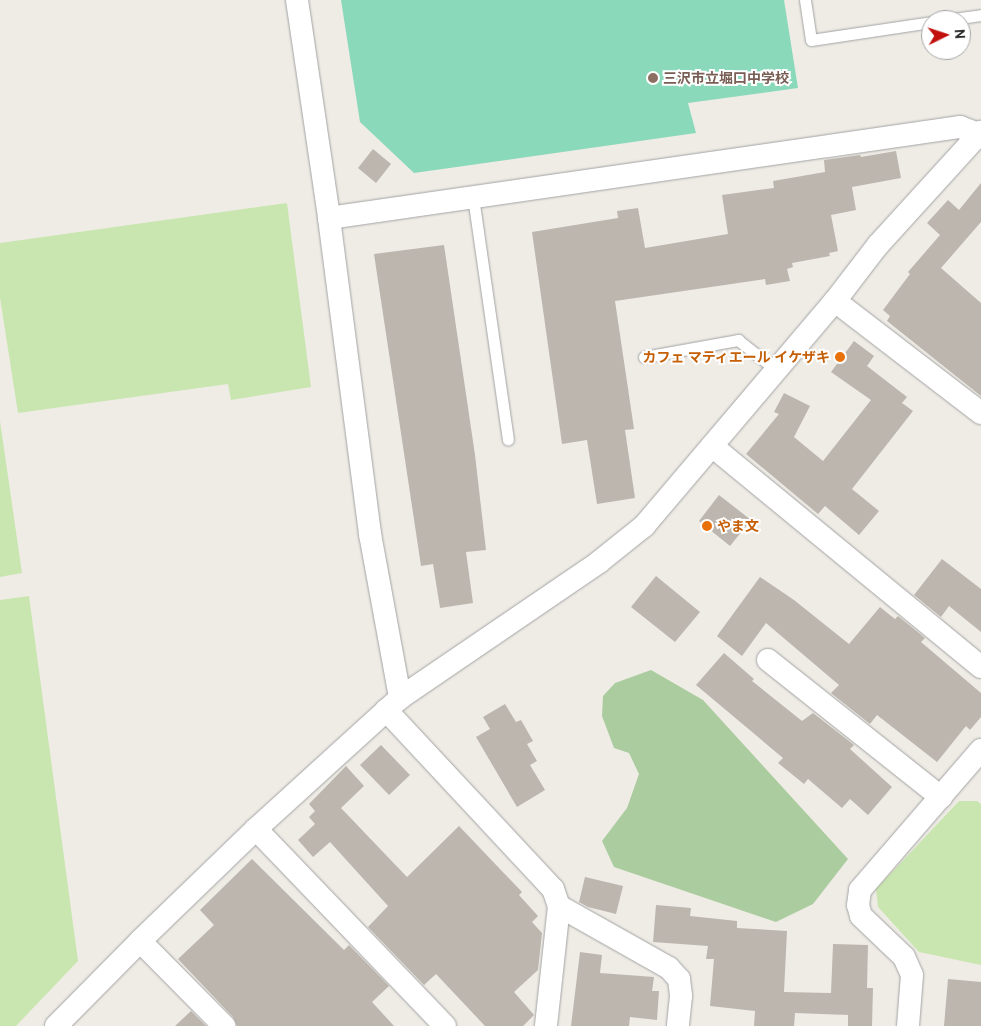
<!DOCTYPE html>
<html>
<head>
<meta charset="utf-8">
<style>
	body { margin:0 }
	#map { position:relative; width:981px; height:1026px; overflow:hidden; background:#efece6; font-family:Cabin,"Noto Sans JP",sans-serif }
	div>[style] { position:absolute }
	[style*='--x'] { left:calc(var(--x)*1px); top:calc(var(--y)*1px); width:calc(var(--w)*1px); rotate:calc(var(--a)*1deg) }
	.grass>* { inset:0; background:#cae6b0 }
	.forest>* { inset:0; background:#abcc9e }
	.pitch>* { inset:0; background:#8ad9bb }
	.building>* { inset:0; background:#bcb6af }
	.roads { filter:drop-shadow(0 0 1px #a3a3a3) drop-shadow(0 0 1px #a3a3a3) }
	.service>* { height:11px; margin:-5.5px; padding:0 5.5px; transform-origin:5.5px; border-radius:5.5px; background:#fff }
	.minor>* { height:22px; margin:-11px; padding:0 11px; transform-origin:11px; border-radius:11px; background:#fff }
	.dots>* { width:14px; height:14px; translate:-50% -50%; box-sizing:border-box; border:2px solid #fff; border-radius:50% }
	span { translate:-50% -50%; white-space:nowrap; text-align:center; line-height:1.15; -webkit-text-stroke:4px #fff; paint-order:stroke }
	.education-label { font-size:14px; color:#785e54; font-weight:700 }
	.left { translate:0 -50%; text-align:left }
	.food-label { font-size:14px; color:#c56008; font-weight:700 }
	.right { translate:-100% -50%; text-align:right }
	.north { position:absolute; left:921px; top:10px; width:50px; height:50px; box-sizing:border-box; background:#fff; border:1px solid #a5a5a5; border-radius:50%; rotate:86deg; font-size:14px; font-weight:700; line-height:20px; text-align:center; color:#1f1f1f }
	.north::after { content:''; display:block; margin:auto; width:18px; height:22px; background:#c1100e; clip-path:polygon(50% 0,100% 100%,50% 72%,0 100%) }
</style>
</head>
<body>
<div id="map">
	<div class="grass">
		<div style="clip-path:polygon(287px 203px,311px 387px,231px 400px,228px 384px,18px 413px,0 298px,0 243px)"></div>
		<div style="clip-path:polygon(0 421px,22px 573px,0 577px)"></div>
		<div style="clip-path:polygon(29px 596px,78px 961px,16px 1026px,0 1026px,0 600px)"></div>
		<div style="clip-path:polygon(959px 801px,977px 801px,981px 804px,981px 965px,919px 952px,878px 907px,876px 889px)"></div>
	</div>
	<div class="forest">
		<div style="clip-path:polygon(651px 670px,703px 700px,848px 859px,813px 904px,776px 922px,614px 867px,602px 841px,627px 808px,639px 774px,629px 753px,614px 748px,602px 716px,603px 696px,615px 683px)"></div>
	</div>
	<div class="pitch">
		<div style="clip-path:polygon(341px 0,784px 0,798px 88px,688px 103px,696px 133px,414px 173px,360px 122px)"></div>
	</div>
	<div class="building">
		<div style="clip-path:polygon(373px 149px,391px 164px,376px 183px,358px 168px)"></div>
		<div style="clip-path:polygon(896px 151px,901px 178px,852px 187px,856px 210px,831px 215px,838px 251px,829px 253px,830px 256px,792px 263px,793px 267px,787px 269px,790px 281px,766px 285px,765px 279px,615px 301px,634px 429px,625px 430px,635px 498px,597px 504px,587px 440px,562px 444px,532px 232px,618px 218px,617px 211px,638px 208px,645px 248px,728px 234px,722px 195px,774px 188px,773px 181px,825px 172px,824px 160px,860px 155px,861px 157px)"></div>
		<div style="clip-path:polygon(981px 183px,981px 222px,941px 268px,981px 303px,981px 396px,887px 321px,890px 316px,883px 310px,910px 274px,908px 272px,940px 235px,927px 223px,948px 200px,959px 210px)"></div>
		<div style="clip-path:polygon(444px 245px,475px 455px,486px 550px,466px 552px,473px 603px,440px 608px,433px 564px,421px 566px,374px 254px)"></div>
		<div style="clip-path:polygon(854px 341px,874px 356px,867px 366px,907px 397px,902px 403px,913px 411px,852px 489px,879px 511px,859px 535px,825px 506px,818px 514px,746px 454px,779px 414px,774px 412px,784px 393px,810px 406px,794px 437px,823px 461px,871px 400px,831px 372px)"></div>
		<div style="clip-path:polygon(719px 495px,751px 520px,730px 546px,699px 521px)"></div>
		<div style="clip-path:polygon(942px 559px,981px 589px,981px 632px,949px 606px,941px 617px,914px 595px)"></div>
		<div style="clip-path:polygon(656px 576px,700px 612px,675px 642px,631px 607px)"></div>
		<div style="clip-path:polygon(760px 577px,794px 600px,849px 644px,880px 607px,895px 619px,898px 616px,925px 638px,921px 642px,981px 693px,981px 717px,970px 730px,966px 726px,937px 762px,877px 715px,870px 724px,831px 693px,839px 685px,766px 623px,742px 656px,717px 636px)"></div>
		<div style="clip-path:polygon(724px 653px,754px 679px,752px 681px,802px 721px,813px 713px,854px 745px,850px 749px,892px 787px,868px 815px,850px 799px,842px 808px,808px 779px,804px 784px,778px 763px,783px 758px,696px 685px)"></div>
		<div style="clip-path:polygon(505px 704px,516px 722px,521px 720px,533px 741px,527px 744px,537px 761px,530px 765px,545px 790px,517px 807px,476px 737px,490px 729px,483px 717px)"></div>
		<div style="clip-path:polygon(381px 745px,410px 775px,389px 795px,360px 765px)"></div>
		<div style="clip-path:polygon(346px 766px,364px 786px,341px 808px,407px 877px,459px 826px,522px 892px,519px 895px,538px 916px,532px 922px,542px 933px,538px 970px,514px 992px,534px 1015px,523px 1026px,485px 1026px,436px 974px,424px 985px,368px 927px,388px 906px,330px 842px,313px 857px,298px 840px,315px 824px,309px 817px,315px 811px,309px 804px)"></div>
		<div style="clip-path:polygon(252px 859px,344px 950px,349px 945px,389px 986px,372px 1002px,394px 1026px,237px 1026px,233px 1017px,178px 959px,214px 925px,200px 910px)"></div>
		<div style="clip-path:polygon(585px 877px,623px 886px,616px 914px,588px 907px,579px 902px)"></div>
		<div style="clip-path:polygon(656px 905px,691px 908px,690px 916px,737px 921px,737px 928px,787px 931px,784px 992px,831px 993px,833px 944px,868px 945px,867px 988px,873px 988px,872px 1026px,848px 1026px,848px 1015px,795px 1013px,794px 1026px,754px 1026px,755px 1011px,710px 1006px,714px 959px,706px 959px,708px 946px,653px 942px)"></div>
		<div style="clip-path:polygon(580px 952px,602px 955px,600px 973px,654px 977px,652px 991px,659px 991px,657px 1020px,630px 1017px,629px 1026px,571px 1026px)"></div>
		<div style="clip-path:polygon(948px 979px,981px 982px,981px 1026px,944px 1026px)"></div>
		<div style="clip-path:polygon(191px 1011px,206px 1026px,175px 1026px)"></div>
	</div>
	<div class="roads">
		<div class="service">
			<div style="--x:805;--y:0;--w:40;--a:81.5"></div>
			<div style="--x:811;--y:40;--w:121;--a:-8.5"></div>
			<div style="--x:946;--y:20;--w:35;--a:-8"></div>
			<div style="--x:473;--y:197;--w:245;--a:81.8"></div>
			<div style="--x:644;--y:357;--w:96;--a:-10.3"></div>
			<div style="--x:738;--y:340;--w:48;--a:38.3"></div>
		</div>
		<div class="minor">
			<div style="--x:297;--y:0;--w:220;--a:81.6"></div>
			<div style="--x:329;--y:218;--w:319;--a:82.6"></div>
			<div style="--x:370;--y:534;--w:167;--a:79.6"></div>
			<div style="--x:329;--y:218;--w:638;--a:-8.21"></div>
			<div style="--x:960;--y:127;--w:22;--a:21"></div>
			<div style="--x:835;--y:301;--w:184;--a:37.5"></div>
			<div style="--x:712;--y:446;--w:348;--a:39.4"></div>
			<div style="--x:768;--y:660;--w:221;--a:38.4"></div>
			<div style="--x:386;--y:710;--w:245;--a:47"></div>
			<div style="--x:553;--y:889;--w:18;--a:71"></div>
			<div style="--x:559;--y:906;--w:121;--a:96.2"></div>
			<div style="--x:256;--y:829;--w:273;--a:46.2"></div>
			<div style="--x:559;--y:906;--w:126;--a:29.4"></div>
			<div style="--x:669;--y:968;--w:15;--a:48"></div>
			<div style="--x:679;--y:979;--w:17;--a:83"></div>
			<div style="--x:681;--y:996;--w:30;--a:96"></div>
			<div style="--x:140;--y:941;--w:120;--a:45.3"></div>
			<div style="--x:56;--y:1026;--w:120;--a:-45.3"></div>
			<div style="--x:140;--y:941;--w:161;--a:-44"></div>
			<div style="--x:256;--y:829;--w:195;--a:-42.3"></div>
			<div style="--x:400;--y:698;--w:241;--a:-34.3"></div>
			<div style="--x:599;--y:562;--w:58;--a:-38.7"></div>
			<div style="--x:644;--y:526;--w:295;--a:-49.7"></div>
			<div style="--x:835;--y:301;--w:71;--a:-52.5"></div>
			<div style="--x:878;--y:245;--w:153;--a:-47.7"></div>
			<div style="--x:908;--y:1026;--w:51;--a:-85.5"></div>
			<div style="--x:912;--y:975;--w:20;--a:-114"></div>
			<div style="--x:904;--y:957;--w:59;--a:-136.4"></div>
			<div style="--x:861;--y:916;--w:11;--a:-105"></div>
			<div style="--x:858;--y:905;--w:15;--a:-82"></div>
			<div style="--x:860;--y:890;--w:185;--a:-49.2"></div>
		</div>
	</div>
	<div class="dots">
		<div style="left:653px;top:78px;background:#8d6e63"></div>
		<div style="left:840px;top:357px;background:#e8710a"></div>
		<div style="left:707px;top:526px;background:#e8710a"></div>
	</div>
	<div class="education-label">
		<span class="left" style="left:663px;top:78px">三沢市立堀口中学校</span>
	</div>
	<div class="food-label">
		<span class="right" style="left:830px;top:357px">カフェ マティエール イケザキ</span>
		<span class="left" style="left:717px;top:526px">やま文</span>
	</div>
	<div class="north">N</div>
</div>
</body>
</html>
